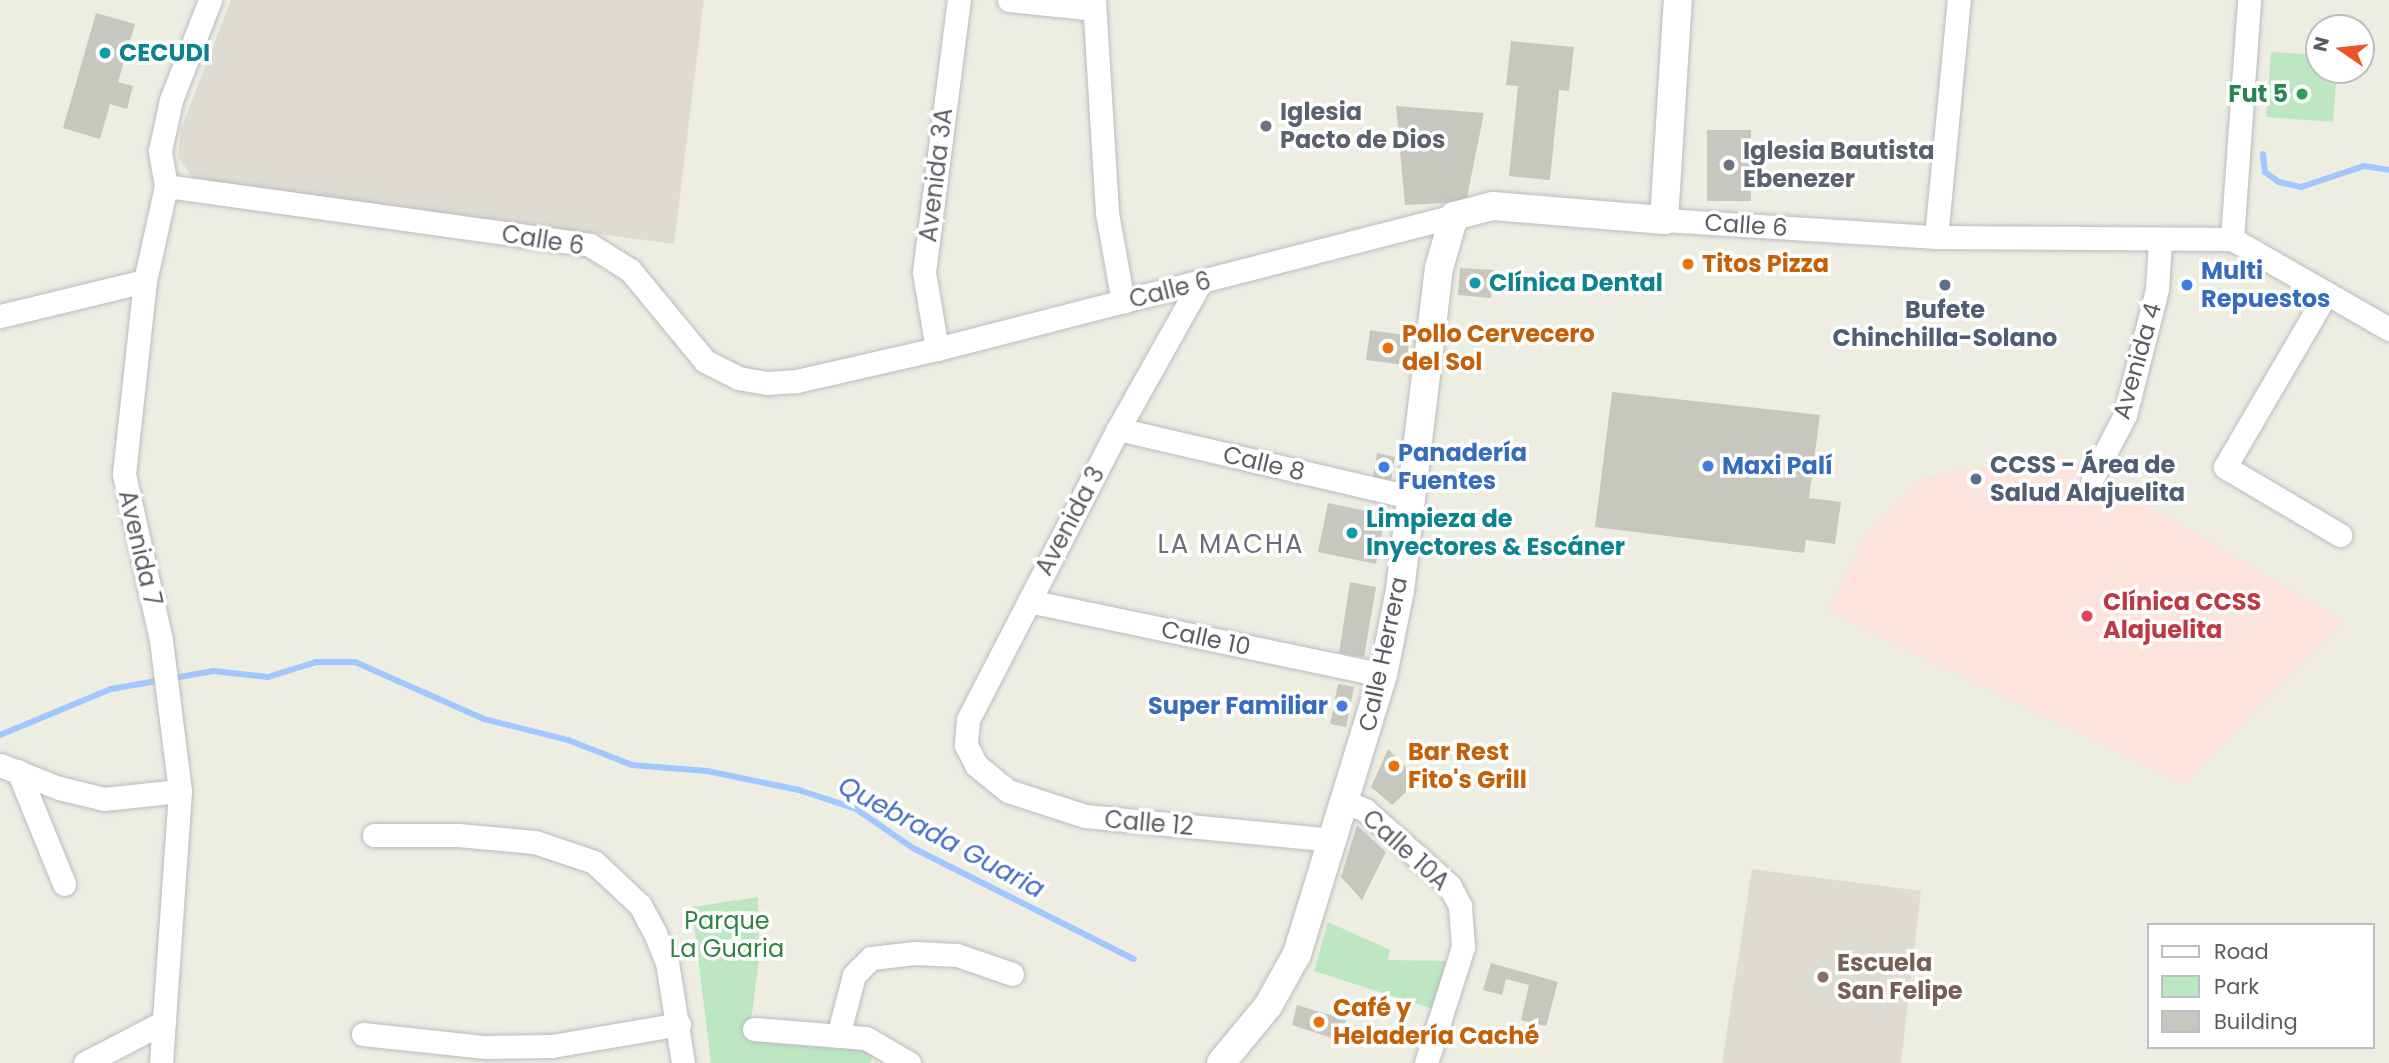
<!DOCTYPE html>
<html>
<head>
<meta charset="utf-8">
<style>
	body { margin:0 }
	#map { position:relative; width:2389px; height:1063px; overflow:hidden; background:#eeede2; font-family:Poppins,sans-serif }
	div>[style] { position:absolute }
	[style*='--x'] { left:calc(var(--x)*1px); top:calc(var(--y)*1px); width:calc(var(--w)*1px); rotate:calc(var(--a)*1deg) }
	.education>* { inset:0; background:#dedcd0 }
	.medical>* { inset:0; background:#fce4dd }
	.green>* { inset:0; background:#bde6c3 }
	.stream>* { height:6px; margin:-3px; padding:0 3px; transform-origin:3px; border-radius:3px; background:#a0c8ff }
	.building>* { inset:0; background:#c8c7bf }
	.roads { filter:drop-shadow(0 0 2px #babbc1) drop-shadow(0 0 2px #babbc1) }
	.minor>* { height:23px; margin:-11.5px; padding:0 11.5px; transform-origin:11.5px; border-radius:11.5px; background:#fff }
	.tertiary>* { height:28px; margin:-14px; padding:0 14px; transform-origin:14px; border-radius:14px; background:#fff }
	.dots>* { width:19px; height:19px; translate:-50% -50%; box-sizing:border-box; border:4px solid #fff; border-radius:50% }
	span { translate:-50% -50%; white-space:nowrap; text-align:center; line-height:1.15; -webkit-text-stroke:7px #fff; paint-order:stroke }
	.culture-label { font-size:24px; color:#0d838f; font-weight:700 }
	.left { translate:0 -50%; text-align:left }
	.leisure-label { font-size:24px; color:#27864d; font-weight:700 }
	.right { translate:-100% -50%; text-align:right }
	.worship-label { font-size:24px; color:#5b616d; font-weight:700 }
	.street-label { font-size:24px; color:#5a5d63 }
	.food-label { font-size:24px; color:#c56008; font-weight:700 }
	.shop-label { font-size:24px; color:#366cbe; font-weight:700 }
	.service-label { font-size:24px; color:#4e5e75; font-weight:700 }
	.health-label { font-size:24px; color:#be3a42; font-weight:700 }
	.park-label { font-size:24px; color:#318341 }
	.education-label { font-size:24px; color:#785e54; font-weight:700 }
	.neighbourhood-label { font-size:26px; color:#6b6f75; letter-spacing:2px }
	.water-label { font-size:26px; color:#406dc6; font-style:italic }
	.legend { position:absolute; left:2147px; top:923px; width:228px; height:126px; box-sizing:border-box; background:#fff; border:2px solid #bdbec1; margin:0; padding:9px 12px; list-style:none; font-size:21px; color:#5a5d63 }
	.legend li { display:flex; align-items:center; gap:14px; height:35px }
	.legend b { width:35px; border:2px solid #bdbec1 }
	.north { position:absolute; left:2305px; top:14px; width:70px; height:70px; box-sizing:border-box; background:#fff; border:2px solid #bdbec1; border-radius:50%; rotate:284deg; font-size:19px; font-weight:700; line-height:28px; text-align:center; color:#5a5d63 }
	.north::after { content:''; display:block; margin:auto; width:24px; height:32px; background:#ed5428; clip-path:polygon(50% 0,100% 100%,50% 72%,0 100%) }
</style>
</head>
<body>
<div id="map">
	<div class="education">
		<div style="clip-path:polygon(231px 0,704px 0,674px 244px,194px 179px,178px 157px,181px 129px)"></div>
		<div style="clip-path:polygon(1752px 869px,1921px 891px,1901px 1063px,1722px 1063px)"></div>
	</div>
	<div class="medical">
		<div style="clip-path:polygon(2058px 452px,2343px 621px,2184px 785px,1828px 611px,1865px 536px,1924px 477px)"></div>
	</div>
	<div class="green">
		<div style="clip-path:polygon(2271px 52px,2319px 55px,2319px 70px,2337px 70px,2333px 122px,2266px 117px)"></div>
		<div style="clip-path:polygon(758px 897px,759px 959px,749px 1037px,876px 1048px,870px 1063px,711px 1063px,692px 907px)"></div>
		<div style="clip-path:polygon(1328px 922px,1390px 950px,1388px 960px,1448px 961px,1433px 1009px,1314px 971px)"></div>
	</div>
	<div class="stream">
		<div style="--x:2263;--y:154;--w:18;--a:84"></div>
		<div style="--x:2265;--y:172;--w:17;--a:36"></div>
		<div style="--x:2279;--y:182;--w:23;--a:13"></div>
		<div style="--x:2301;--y:187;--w:66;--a:-18.4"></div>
		<div style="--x:2364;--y:166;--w:25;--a:9"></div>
		<div style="--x:0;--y:735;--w:120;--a:-22.5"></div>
		<div style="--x:111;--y:689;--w:104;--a:-10"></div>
		<div style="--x:213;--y:671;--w:55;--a:6.2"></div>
		<div style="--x:268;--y:677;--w:50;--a:-17.4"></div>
		<div style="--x:316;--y:662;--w:39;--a:0"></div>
		<div style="--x:355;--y:662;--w:141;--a:23.8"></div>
		<div style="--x:484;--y:719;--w:87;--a:14"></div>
		<div style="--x:568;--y:740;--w:69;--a:21.3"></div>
		<div style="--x:632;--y:765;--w:75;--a:4.6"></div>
		<div style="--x:707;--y:771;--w:94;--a:11.7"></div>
		<div style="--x:799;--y:790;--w:60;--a:18.4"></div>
		<div style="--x:856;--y:809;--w:69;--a:34.4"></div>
		<div style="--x:913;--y:848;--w:247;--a:26.7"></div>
	</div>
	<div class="building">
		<div style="clip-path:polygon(96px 13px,135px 24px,118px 82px,133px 86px,127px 109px,110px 104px,100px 139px,63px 128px)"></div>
		<div style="clip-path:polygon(1511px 41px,1574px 47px,1569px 91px,1559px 90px,1550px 180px,1509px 176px,1518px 86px,1506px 85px)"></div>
		<div style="clip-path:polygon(1396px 106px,1484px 113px,1466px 202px,1405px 205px)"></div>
		<div style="clip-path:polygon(1707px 130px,1751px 130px,1751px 201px,1707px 201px)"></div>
		<div style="clip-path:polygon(1460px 268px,1493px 270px,1491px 298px,1458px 295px)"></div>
		<div style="clip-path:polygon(1370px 330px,1410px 336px,1406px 365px,1366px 360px)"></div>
		<div style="clip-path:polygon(1612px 392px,1820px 415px,1809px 498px,1841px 502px,1835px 544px,1806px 540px,1804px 553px,1595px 527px)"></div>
		<div style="clip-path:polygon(1377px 453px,1395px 457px,1391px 480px,1373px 477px)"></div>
		<div style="clip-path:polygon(1328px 503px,1385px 515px,1376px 564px,1318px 552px)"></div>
		<div style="clip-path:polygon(1350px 582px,1376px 587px,1364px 657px,1339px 653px)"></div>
		<div style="clip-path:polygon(1338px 684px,1354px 687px,1346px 727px,1330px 724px)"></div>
		<div style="clip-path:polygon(1388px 749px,1419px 780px,1392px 805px,1371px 787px)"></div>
		<div style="clip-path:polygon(1357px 825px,1386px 852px,1362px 900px,1341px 877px)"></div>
		<div style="clip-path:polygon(1491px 963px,1558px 982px,1546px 1026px,1521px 1020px,1529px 985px,1506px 979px,1502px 995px,1483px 990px)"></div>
		<div style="clip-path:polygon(1297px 1005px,1346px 1020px,1338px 1040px,1292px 1025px)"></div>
	</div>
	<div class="roads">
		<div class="minor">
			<div style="--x:1009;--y:0;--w:85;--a:6"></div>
			<div style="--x:1094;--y:0;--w:213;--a:86.5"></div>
			<div style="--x:1107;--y:213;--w:90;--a:79.8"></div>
			<div style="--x:166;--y:186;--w:428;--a:7.9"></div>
			<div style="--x:590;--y:245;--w:47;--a:32"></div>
			<div style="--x:630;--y:270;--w:118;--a:50.5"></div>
			<div style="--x:705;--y:361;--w:37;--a:27"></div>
			<div style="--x:738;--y:378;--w:29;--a:10"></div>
			<div style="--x:767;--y:383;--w:30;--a:-4"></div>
			<div style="--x:797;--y:381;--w:144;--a:-12.9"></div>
			<div style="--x:937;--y:349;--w:534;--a:-14.43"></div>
			<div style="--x:1664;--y:220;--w:273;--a:3.6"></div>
			<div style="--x:1936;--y:237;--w:296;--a:0.4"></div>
			<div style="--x:1936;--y:237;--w:238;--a:-84.5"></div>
			<div style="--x:2232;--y:239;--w:240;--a:-85.9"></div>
			<div style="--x:2232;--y:239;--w:181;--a:29.8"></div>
			<div style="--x:1200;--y:283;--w:167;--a:119.3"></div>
			<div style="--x:1118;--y:429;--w:327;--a:117.3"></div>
			<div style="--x:968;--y:720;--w:25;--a:95"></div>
			<div style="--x:966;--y:745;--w:22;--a:63"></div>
			<div style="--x:976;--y:765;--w:41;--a:39.1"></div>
			<div style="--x:1008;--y:791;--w:81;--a:18"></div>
			<div style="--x:1085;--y:816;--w:250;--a:5.5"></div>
			<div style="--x:2326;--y:294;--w:200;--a:120.3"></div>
			<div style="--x:2225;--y:467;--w:134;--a:30.6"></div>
			<div style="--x:0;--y:316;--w:149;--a:-13.6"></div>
			<div style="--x:937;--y:349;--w:78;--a:-99.6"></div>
			<div style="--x:924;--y:272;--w:274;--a:-82.7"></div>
			<div style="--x:1118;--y:429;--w:300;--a:13.1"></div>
			<div style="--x:2093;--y:476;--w:69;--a:-62.3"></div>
			<div style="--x:2125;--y:415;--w:130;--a:-75.7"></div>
			<div style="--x:2157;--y:289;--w:48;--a:-86.4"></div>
			<div style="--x:1029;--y:601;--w:362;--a:11.8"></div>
			<div style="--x:0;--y:765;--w:63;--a:21.3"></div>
			<div style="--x:59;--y:788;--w:46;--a:13.7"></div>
			<div style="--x:104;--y:799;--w:76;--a:-6"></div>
			<div style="--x:18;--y:771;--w:122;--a:67.8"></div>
			<div style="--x:1346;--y:802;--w:21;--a:23"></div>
			<div style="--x:1365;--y:810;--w:113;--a:41.8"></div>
			<div style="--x:1449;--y:885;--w:24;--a:62"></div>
			<div style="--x:1460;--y:906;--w:41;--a:85.8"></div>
			<div style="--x:1463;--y:947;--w:122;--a:107.7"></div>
			<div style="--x:374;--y:835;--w:84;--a:0"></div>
			<div style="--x:458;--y:835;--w:77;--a:5.2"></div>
			<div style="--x:535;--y:842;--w:62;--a:18.7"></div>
			<div style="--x:594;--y:862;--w:63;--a:43.1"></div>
			<div style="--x:640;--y:905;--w:32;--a:62"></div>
			<div style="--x:655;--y:933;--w:31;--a:68"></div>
			<div style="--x:667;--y:962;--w:102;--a:81"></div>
			<div style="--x:754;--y:1029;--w:112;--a:4.6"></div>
			<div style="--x:866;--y:1038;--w:50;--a:30.2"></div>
			<div style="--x:363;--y:1034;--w:123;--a:6.1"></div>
			<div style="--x:485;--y:1047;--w:67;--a:-0.9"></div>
			<div style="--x:552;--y:1046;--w:129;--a:-9.8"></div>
			<div style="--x:838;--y:1036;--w:63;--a:-75.3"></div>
			<div style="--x:854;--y:975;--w:24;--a:-45"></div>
			<div style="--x:871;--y:958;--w:44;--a:-6.5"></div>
			<div style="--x:915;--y:953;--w:42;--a:2.7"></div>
			<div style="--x:957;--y:955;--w:58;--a:19.1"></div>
			<div style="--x:85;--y:1063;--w:89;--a:-27.4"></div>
			<div style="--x:161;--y:1063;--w:273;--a:-86"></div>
			<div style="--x:180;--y:791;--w:152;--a:-97.2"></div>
			<div style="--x:161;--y:640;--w:170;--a:-102.6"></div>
			<div style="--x:124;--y:474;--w:194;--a:-83.8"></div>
			<div style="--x:145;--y:281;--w:97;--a:-77.5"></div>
			<div style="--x:166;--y:186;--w:36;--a:-100"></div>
			<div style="--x:160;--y:151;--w:52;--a:-77.8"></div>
			<div style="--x:171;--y:100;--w:107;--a:-68.7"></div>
		</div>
		<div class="tertiary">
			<div style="--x:1221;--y:1063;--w:74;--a:-50.5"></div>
			<div style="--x:1268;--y:1006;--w:60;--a:-60.9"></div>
			<div style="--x:1297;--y:954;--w:292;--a:-72.9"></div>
			<div style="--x:1383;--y:675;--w:87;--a:-78.7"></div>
			<div style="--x:1400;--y:590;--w:324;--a:-83.1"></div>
			<div style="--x:1439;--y:268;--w:54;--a:-73.9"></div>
			<div style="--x:1454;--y:216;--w:40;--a:-14.4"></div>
			<div style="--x:1493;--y:206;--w:172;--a:4.7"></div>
			<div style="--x:1664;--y:220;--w:220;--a:-86.4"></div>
		</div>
	</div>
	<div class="dots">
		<div style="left:105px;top:53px;background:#0f9aa8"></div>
		<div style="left:2302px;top:94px;background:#2e9e5b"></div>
		<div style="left:1266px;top:126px;background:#6b7280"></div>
		<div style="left:1729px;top:165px;background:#6b7280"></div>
		<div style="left:1688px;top:264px;background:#e8710a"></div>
		<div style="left:1475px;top:283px;background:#0f9aa8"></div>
		<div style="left:1945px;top:285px;background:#5c6f8a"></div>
		<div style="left:2187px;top:285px;background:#3f7fe0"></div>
		<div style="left:1388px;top:348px;background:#e8710a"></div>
		<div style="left:1708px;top:466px;background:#3f7fe0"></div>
		<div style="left:1384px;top:467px;background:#3f7fe0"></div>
		<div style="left:1976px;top:479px;background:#5c6f8a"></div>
		<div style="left:1352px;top:533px;background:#0f9aa8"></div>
		<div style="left:2087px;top:616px;background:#e0444e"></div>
		<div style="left:1342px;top:706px;background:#3f7fe0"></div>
		<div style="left:1394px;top:766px;background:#e8710a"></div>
		<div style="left:1823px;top:977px;background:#8d6e63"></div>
		<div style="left:1319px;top:1022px;background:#e8710a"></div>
	</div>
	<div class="culture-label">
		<span class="left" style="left:119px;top:53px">CECUDI</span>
		<span class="left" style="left:1489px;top:283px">Clínica Dental</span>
		<span class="left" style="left:1366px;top:533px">Limpieza de<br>Inyectores &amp; Escáner</span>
	</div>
	<div class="leisure-label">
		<span class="right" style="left:2288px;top:94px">Fut 5</span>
	</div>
	<div class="worship-label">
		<span class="left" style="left:1280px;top:126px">Iglesia<br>Pacto de Dios</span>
		<span class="left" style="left:1743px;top:165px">Iglesia Bautista<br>Ebenezer</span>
	</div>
	<div class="street-label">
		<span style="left:936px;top:175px;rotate:-83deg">Avenida 3A</span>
		<span style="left:1746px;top:225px;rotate:4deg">Calle 6</span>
		<span style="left:543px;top:240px;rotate:9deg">Calle 6</span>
		<span style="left:1170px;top:290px;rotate:-14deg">Calle 6</span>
		<span style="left:2137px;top:361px;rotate:-74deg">Avenida 4</span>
		<span style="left:1264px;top:463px;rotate:13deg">Calle 8</span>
		<span style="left:1070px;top:521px;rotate:-62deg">Avenida 3</span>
		<span style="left:140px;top:548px;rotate:77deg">Avenida 7</span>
		<span style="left:1206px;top:638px;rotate:12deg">Calle 10</span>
		<span style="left:1383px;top:654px;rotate:-78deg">Calle Herrera</span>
		<span style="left:1149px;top:823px;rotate:5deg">Calle 12</span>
		<span style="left:1406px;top:850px;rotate:42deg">Calle 10A</span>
	</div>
	<div class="food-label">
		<span class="left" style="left:1702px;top:264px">Titos Pizza</span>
		<span class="left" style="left:1402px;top:348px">Pollo Cervecero<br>del Sol</span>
		<span class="left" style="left:1408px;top:766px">Bar Rest<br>Fito's Grill</span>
		<span class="left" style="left:1333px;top:1022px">Café y<br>Heladería Caché</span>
	</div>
	<div class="shop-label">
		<span class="left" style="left:2201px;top:285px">Multi<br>Repuestos</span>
		<span class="left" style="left:1398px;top:467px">Panadería<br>Fuentes</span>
		<span class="left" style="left:1722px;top:466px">Maxi Palí</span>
		<span class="right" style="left:1328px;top:706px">Super Familiar</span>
	</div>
	<div class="service-label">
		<span style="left:1945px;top:324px">Bufete<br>Chinchilla-Solano</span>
		<span class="left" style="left:1990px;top:479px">CCSS - Área de<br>Salud Alajuelita</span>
	</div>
	<div class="health-label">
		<span class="left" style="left:2103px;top:616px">Clínica CCSS<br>Alajuelita</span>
	</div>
	<div class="park-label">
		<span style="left:727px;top:935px">Parque<br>La Guaria</span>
	</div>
	<div class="education-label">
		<span class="left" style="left:1837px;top:977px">Escuela<br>San Felipe</span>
	</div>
	<div class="neighbourhood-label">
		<span style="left:1231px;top:545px">LA MACHA</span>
	</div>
	<div class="water-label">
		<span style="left:941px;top:838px;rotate:28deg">Quebrada Guaria</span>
	</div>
	<ul class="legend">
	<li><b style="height:9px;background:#fff"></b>Road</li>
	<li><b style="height:19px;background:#bde6c3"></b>Park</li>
	<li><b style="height:19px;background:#c8c7bf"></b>Building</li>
	</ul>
	<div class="north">N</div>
</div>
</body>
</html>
